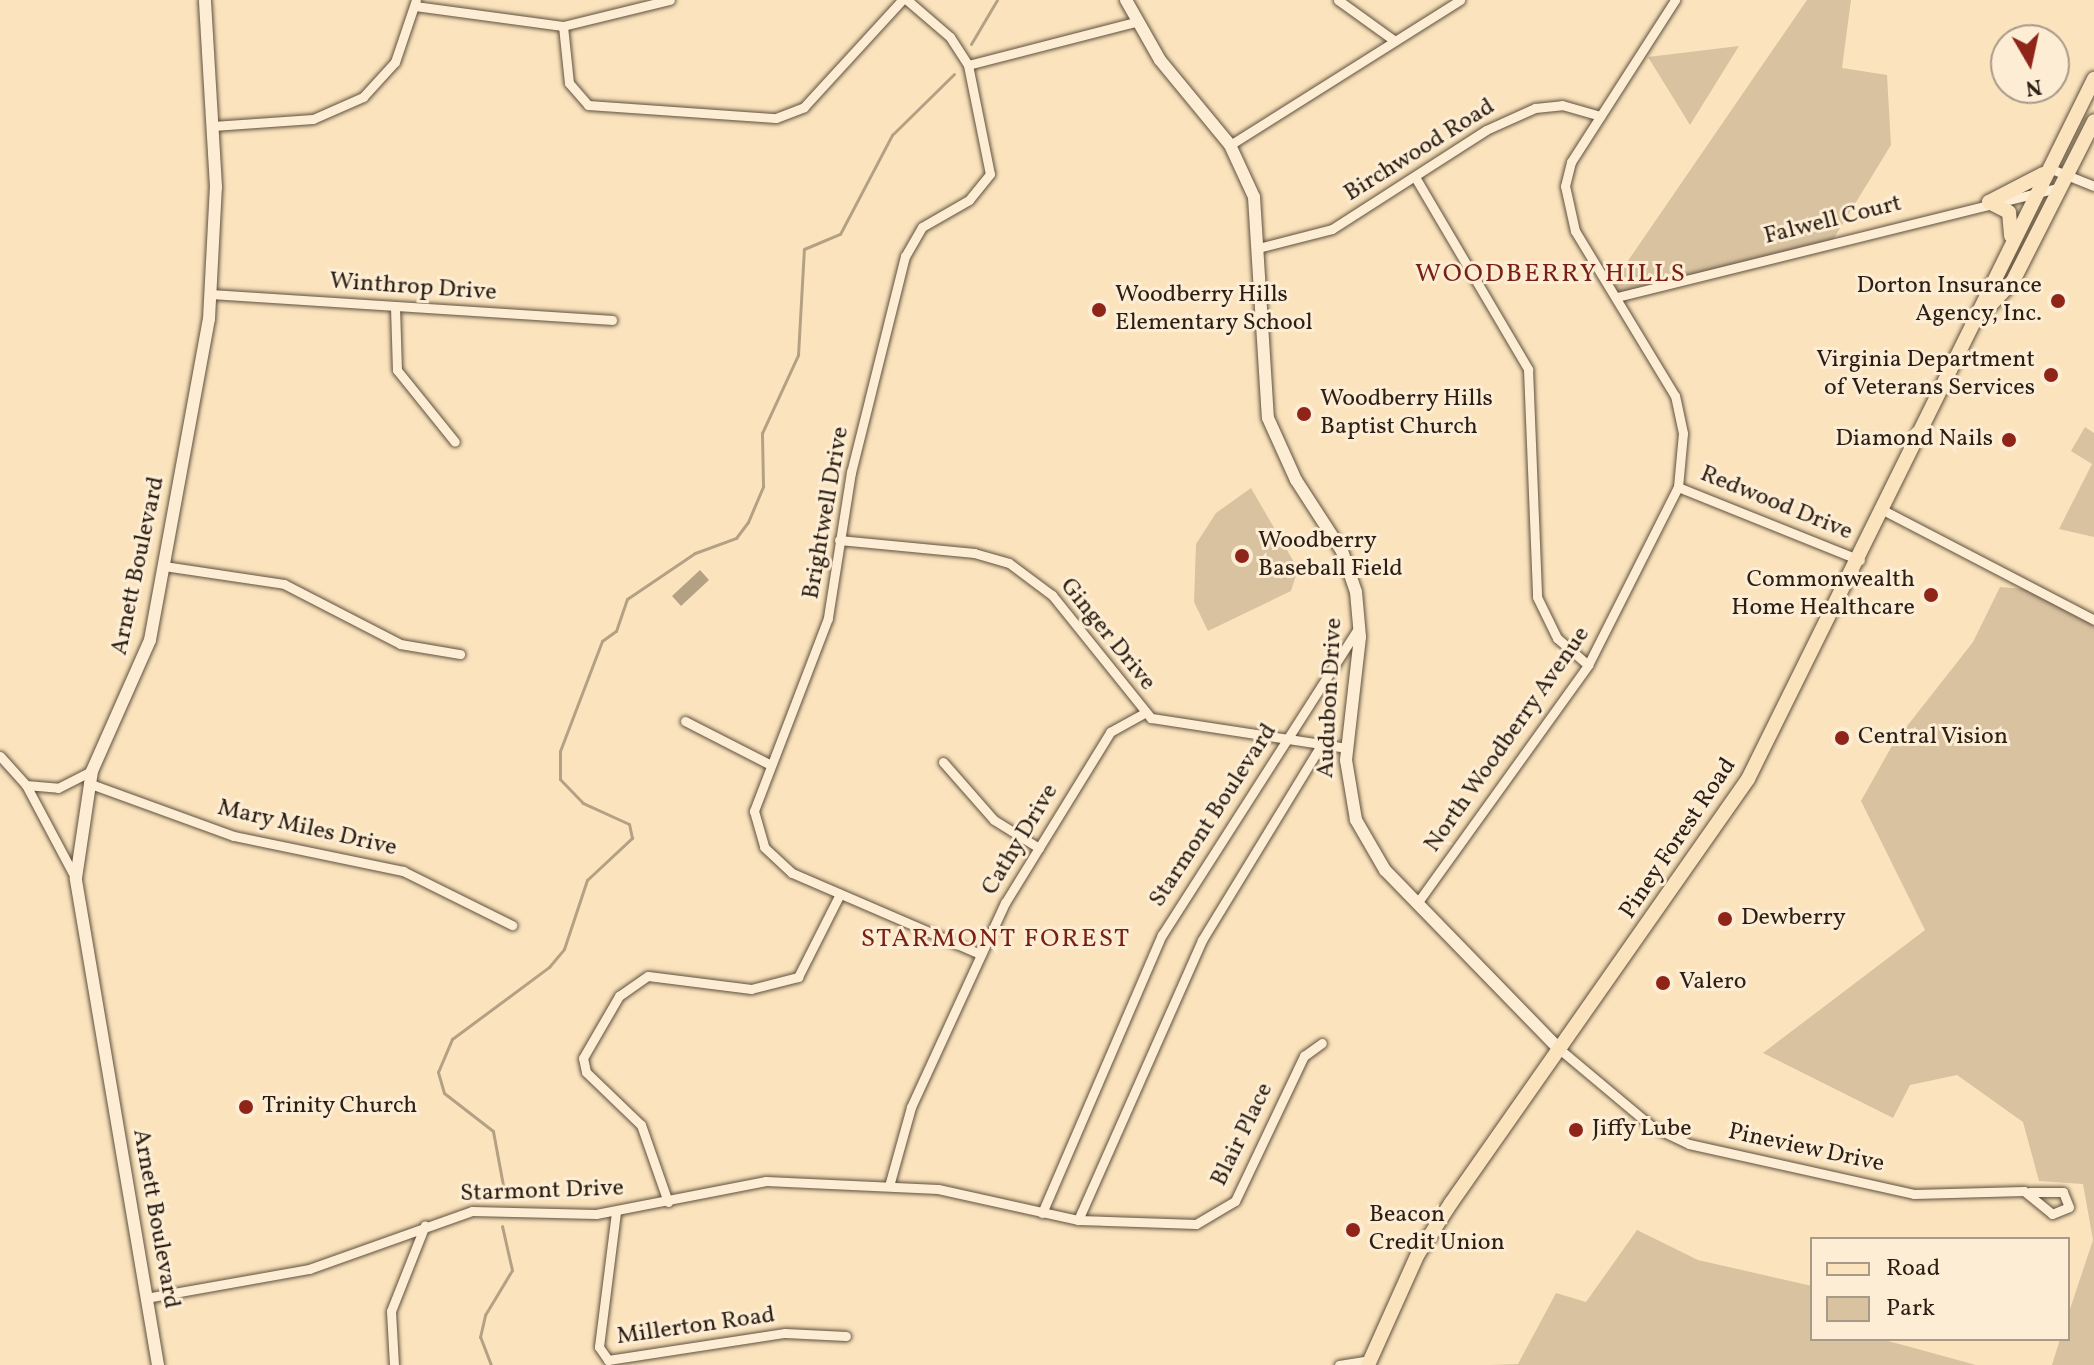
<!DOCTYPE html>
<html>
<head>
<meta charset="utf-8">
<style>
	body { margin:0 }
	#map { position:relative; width:2094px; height:1365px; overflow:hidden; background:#fbe4bd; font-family:Vollkorn,serif }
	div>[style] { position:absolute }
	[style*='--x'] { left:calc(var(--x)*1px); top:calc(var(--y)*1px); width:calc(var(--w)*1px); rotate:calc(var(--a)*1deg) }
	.green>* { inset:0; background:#d8c2a0 }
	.water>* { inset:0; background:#b4a184 }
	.stream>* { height:3px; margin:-1.5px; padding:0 1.5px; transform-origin:1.5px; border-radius:1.5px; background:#b4a184 }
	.roads { filter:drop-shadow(0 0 2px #5f503f) drop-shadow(0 0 2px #5f503f) }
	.street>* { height:9px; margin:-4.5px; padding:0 4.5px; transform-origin:4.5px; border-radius:4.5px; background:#fcedd4 }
	.secondary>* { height:12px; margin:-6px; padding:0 6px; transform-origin:6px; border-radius:6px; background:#fcedd4 }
	.primary>* { height:14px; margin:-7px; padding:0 7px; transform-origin:7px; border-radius:7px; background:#fbe4bd }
	.dots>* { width:22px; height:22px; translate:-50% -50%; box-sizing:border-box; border:4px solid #fcedd4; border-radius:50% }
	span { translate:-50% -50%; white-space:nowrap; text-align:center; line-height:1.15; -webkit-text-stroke:6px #fcedd4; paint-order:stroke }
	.street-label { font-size:24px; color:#2b1e15 }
	.poi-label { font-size:24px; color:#2b1e15 }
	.right { translate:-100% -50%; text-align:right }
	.left { translate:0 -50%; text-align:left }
	.neighbourhood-label { font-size:26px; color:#7a1f14; letter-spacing:2px }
	.legend { position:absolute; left:1810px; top:1237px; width:260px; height:104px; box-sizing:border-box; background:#fcedd4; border:2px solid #a89a88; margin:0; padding:10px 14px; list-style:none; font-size:24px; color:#2b1e15 }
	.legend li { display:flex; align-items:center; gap:16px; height:40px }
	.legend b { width:40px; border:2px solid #a89a88 }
	.north { position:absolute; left:1990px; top:24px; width:80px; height:80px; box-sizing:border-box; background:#fcedd4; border:2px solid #a89a88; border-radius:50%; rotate:171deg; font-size:22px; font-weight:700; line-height:32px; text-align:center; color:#2b1e15 }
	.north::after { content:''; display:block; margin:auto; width:28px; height:36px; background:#8f2418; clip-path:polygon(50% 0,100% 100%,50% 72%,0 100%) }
</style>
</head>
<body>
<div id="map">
	<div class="green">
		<div style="clip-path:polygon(1807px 0,1851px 0,1842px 68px,1887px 75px,1891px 145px,1831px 243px,1617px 297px,1610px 287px)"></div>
		<div style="clip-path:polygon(1739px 46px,1690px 125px,1648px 57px)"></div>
		<div style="clip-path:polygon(2085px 427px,2094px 433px,2094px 537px,2059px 529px,2092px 464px,2071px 451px)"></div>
		<div style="clip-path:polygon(1251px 488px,1298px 569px,1291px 591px,1208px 631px,1194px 602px,1196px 544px,1216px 513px)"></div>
		<div style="clip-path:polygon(2000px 587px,2037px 590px,2094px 620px,2094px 1365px,2052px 1365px,2060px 1339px,2068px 1339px,2068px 1315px,2093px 1240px,2083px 1184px,2039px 1181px,2023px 1122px,1957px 1075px,1910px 1085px,1893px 1118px,1763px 1053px,1925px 930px,1861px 801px,1893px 744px,1973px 642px)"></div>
		<div style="clip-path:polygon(1637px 1230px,1698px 1260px,1812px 1286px,1812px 1339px,1881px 1339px,1976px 1365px,1490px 1365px,1518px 1364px,1556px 1293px,1586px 1302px)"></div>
	</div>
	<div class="water">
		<div style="clip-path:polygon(700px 570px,709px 580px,681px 606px,672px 596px)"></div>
	</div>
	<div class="stream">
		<div style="--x:971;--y:44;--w:51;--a:-59.4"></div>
		<div style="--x:505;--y:1196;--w:66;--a:-100.5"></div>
		<div style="--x:493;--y:1131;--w:62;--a:-142.2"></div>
		<div style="--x:444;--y:1093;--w:22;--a:-106"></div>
		<div style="--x:438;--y:1072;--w:36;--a:-67"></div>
		<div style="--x:452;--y:1039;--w:121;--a:-36.6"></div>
		<div style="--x:549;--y:967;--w:23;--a:-50"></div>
		<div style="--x:564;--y:949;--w:73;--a:-71.6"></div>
		<div style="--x:587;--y:880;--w:62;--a:-43"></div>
		<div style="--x:632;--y:838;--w:14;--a:-102"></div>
		<div style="--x:629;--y:824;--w:51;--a:-155.5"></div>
		<div style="--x:583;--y:803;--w:33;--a:-134"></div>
		<div style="--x:560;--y:779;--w:28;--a:-90"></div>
		<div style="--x:560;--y:751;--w:118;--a:-69.1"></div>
		<div style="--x:602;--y:641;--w:17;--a:-36"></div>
		<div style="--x:616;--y:631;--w:34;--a:-71"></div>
		<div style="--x:627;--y:599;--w:82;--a:-34.1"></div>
		<div style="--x:695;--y:553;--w:44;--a:-20.1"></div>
		<div style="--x:736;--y:538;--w:20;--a:-53"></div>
		<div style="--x:748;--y:522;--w:39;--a:-67"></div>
		<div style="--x:763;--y:486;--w:53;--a:-91.1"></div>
		<div style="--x:762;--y:433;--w:86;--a:-65.2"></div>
		<div style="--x:798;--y:355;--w:106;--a:-86.8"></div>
		<div style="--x:804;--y:249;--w:39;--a:-23"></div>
		<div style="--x:840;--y:234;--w:112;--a:-62.3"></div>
		<div style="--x:892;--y:135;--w:87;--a:-44.5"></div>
		<div style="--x:491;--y:1365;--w:30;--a:-111"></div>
		<div style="--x:480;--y:1337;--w:23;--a:-77"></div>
		<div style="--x:485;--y:1315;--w:52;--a:-59"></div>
		<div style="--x:512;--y:1270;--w:45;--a:-102.8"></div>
	</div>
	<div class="roads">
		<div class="street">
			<div style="--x:907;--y:0;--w:57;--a:40.7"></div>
			<div style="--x:950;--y:37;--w:33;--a:57"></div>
			<div style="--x:968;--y:65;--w:111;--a:78.6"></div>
			<div style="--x:990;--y:174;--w:33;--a:129"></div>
			<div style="--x:969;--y:200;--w:54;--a:150.1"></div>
			<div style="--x:922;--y:227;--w:34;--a:120"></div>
			<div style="--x:905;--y:256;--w:223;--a:104"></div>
			<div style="--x:851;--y:472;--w:148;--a:99"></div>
			<div style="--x:828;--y:618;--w:207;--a:111"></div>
			<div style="--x:754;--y:811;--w:37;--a:74"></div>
			<div style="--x:764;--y:847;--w:38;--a:43"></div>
			<div style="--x:792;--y:873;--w:205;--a:23.3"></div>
			<div style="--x:1338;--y:0;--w:67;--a:35.8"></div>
			<div style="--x:415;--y:6;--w:149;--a:7.7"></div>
			<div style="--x:563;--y:26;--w:110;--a:-13.7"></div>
			<div style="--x:563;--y:26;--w:57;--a:84"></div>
			<div style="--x:569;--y:83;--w:29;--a:49"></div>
			<div style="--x:588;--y:105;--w:188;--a:4"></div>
			<div style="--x:776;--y:118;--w:30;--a:-21"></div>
			<div style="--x:804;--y:107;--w:145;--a:-47.5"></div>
			<div style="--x:968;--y:65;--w:173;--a:-14.4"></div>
			<div style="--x:213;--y:126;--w:100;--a:-4"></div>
			<div style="--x:313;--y:119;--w:55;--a:-23.7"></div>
			<div style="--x:363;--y:97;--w:47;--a:-47.6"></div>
			<div style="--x:395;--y:62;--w:65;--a:-71.3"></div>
			<div style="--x:1230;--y:145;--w:272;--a:-32.2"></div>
			<div style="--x:2049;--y:168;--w:48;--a:21.8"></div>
			<div style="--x:1415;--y:177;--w:223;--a:59.5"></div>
			<div style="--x:1528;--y:369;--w:228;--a:87.7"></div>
			<div style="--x:1537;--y:597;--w:46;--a:64"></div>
			<div style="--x:1557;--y:638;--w:41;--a:41.1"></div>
			<div style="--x:1262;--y:247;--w:72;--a:-14.4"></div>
			<div style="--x:1332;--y:229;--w:183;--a:-32.7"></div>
			<div style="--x:1486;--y:130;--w:54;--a:-24.2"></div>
			<div style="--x:1535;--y:108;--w:27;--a:-6"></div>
			<div style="--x:1562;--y:105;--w:40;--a:16"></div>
			<div style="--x:211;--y:294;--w:402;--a:3.7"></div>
			<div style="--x:1617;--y:297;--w:455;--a:-13.9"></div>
			<div style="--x:395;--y:307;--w:63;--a:88.2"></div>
			<div style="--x:397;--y:370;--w:92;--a:51.1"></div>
			<div style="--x:1678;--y:487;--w:196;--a:21.9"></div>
			<div style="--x:1885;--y:511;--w:236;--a:27.5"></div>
			<div style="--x:839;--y:540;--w:136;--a:5.5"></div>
			<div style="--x:974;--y:553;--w:36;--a:16"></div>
			<div style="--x:1009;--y:563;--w:54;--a:36.7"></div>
			<div style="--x:1052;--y:595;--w:158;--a:51.2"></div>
			<div style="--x:1151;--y:718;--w:197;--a:8.7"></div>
			<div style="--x:164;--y:566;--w:121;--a:8.5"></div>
			<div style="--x:284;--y:584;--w:131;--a:27.3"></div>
			<div style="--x:400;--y:644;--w:61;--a:9.5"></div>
			<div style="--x:685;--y:721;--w:94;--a:27.1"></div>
			<div style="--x:0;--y:756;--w:39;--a:48"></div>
			<div style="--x:26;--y:785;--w:32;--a:5"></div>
			<div style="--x:58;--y:788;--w:38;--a:-27"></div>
			<div style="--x:943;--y:762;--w:77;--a:48.7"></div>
			<div style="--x:994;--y:820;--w:53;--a:31.9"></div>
			<div style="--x:88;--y:783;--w:155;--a:20"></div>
			<div style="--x:234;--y:836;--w:173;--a:11.7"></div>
			<div style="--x:403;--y:871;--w:122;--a:26.4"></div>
			<div style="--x:26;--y:785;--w:104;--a:62"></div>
			<div style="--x:1418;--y:902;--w:292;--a:-54.3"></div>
			<div style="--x:1588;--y:665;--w:199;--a:-63.2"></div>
			<div style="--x:1678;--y:487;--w:54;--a:-84.7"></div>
			<div style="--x:1683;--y:433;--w:38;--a:-102"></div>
			<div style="--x:1675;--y:396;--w:193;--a:-121.2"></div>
			<div style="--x:1575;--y:231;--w:46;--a:-102.5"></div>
			<div style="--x:1565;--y:186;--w:25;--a:-76"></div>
			<div style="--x:1571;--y:162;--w:193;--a:-57.3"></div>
			<div style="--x:1557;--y:1047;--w:123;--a:40"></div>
			<div style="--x:1651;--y:1126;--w:42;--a:25.3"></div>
			<div style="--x:1689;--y:1144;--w:230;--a:12.5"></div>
			<div style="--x:1914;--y:1194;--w:110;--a:-1.6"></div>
			<div style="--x:2024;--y:1191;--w:36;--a:39"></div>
			<div style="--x:2052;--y:1214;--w:18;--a:-22"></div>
			<div style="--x:2069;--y:1207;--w:16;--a:-112"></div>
			<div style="--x:2063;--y:1192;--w:33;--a:180"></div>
			<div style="--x:889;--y:1186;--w:82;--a:-74.4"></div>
			<div style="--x:911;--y:1107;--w:225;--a:-65.3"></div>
			<div style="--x:1005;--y:903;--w:201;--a:-58.4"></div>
			<div style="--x:1110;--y:732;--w:39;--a:-29"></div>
			<div style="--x:668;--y:1202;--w:82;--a:-109.3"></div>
			<div style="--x:641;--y:1125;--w:76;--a:-136.1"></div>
			<div style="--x:586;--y:1072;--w:14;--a:-102"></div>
			<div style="--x:583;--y:1058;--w:72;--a:-59.9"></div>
			<div style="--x:619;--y:996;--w:35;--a:-35"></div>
			<div style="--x:648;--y:976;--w:104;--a:7.2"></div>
			<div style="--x:751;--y:989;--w:49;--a:-14.3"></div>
			<div style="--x:798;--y:977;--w:93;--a:-63.2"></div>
			<div style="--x:616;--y:1212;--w:136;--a:97.2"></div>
			<div style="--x:599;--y:1347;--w:16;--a:55"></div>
			<div style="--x:608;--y:1360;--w:179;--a:-8.7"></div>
			<div style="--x:785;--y:1333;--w:61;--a:2.8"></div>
			<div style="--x:1042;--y:1213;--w:303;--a:-66.7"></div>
			<div style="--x:1162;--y:935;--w:366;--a:-57.4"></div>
			<div style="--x:1078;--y:1220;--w:306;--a:-66.1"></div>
			<div style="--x:1202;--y:940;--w:228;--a:-58.6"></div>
			<div style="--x:146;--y:1298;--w:166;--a:-10.1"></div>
			<div style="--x:309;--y:1269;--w:173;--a:-19.6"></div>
			<div style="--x:472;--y:1211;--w:124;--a:1.4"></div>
			<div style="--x:596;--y:1214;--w:173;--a:-11"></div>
			<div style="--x:766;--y:1181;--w:172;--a:2.7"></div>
			<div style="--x:938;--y:1189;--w:143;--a:12.5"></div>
			<div style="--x:1078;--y:1220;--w:118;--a:1.9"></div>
			<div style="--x:1196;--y:1224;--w:45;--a:-30.5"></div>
			<div style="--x:1235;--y:1201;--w:161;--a:-64.6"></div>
			<div style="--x:1304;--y:1056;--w:22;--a:-36"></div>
			<div style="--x:394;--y:1365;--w:54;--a:-93.2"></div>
			<div style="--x:391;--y:1311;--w:92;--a:-68.4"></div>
			<div style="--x:1339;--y:1365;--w:32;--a:-9"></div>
		</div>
		<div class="secondary">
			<div style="--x:1126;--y:0;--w:69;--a:60.5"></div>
			<div style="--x:1160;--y:60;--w:110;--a:50.5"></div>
			<div style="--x:1230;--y:145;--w:57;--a:65.2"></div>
			<div style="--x:1254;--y:197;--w:221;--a:86.4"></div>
			<div style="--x:1268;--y:418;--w:68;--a:65.7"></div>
			<div style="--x:1296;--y:480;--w:85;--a:57.1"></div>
			<div style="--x:1342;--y:551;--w:43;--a:71.1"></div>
			<div style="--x:1356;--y:592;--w:45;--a:84.9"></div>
			<div style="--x:1360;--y:637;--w:124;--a:96.5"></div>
			<div style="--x:1346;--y:760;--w:61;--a:80.5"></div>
			<div style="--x:1356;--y:820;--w:58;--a:59.9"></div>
			<div style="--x:1385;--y:870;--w:247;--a:45.8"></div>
			<div style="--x:158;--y:1365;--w:494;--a:-99.6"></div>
			<div style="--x:76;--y:878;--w:108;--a:-81.5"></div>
			<div style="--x:92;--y:771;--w:143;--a:-66.1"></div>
			<div style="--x:150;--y:640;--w:326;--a:-79.6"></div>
			<div style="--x:209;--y:319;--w:132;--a:-87"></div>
			<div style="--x:216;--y:187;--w:187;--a:-93.4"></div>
		</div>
		<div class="primary">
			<div style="--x:1989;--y:202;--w:61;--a:-27.4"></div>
			<div style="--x:1989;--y:202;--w:22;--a:27"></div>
			<div style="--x:2009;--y:212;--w:24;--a:85"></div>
			<div style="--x:1984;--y:312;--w:42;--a:-46.9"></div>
			<div style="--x:2013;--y:281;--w:179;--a:-63.1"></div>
			<div style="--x:1368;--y:1365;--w:122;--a:-65.8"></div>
			<div style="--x:1418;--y:1254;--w:61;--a:-57.1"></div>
			<div style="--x:1451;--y:1203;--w:518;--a:-54.99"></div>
			<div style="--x:1748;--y:779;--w:781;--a:-63.7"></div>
		</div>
	</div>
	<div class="dots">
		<div style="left:2058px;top:301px;background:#8f2418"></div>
		<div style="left:1099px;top:310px;background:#8f2418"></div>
		<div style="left:2051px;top:375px;background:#8f2418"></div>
		<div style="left:1304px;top:414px;background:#8f2418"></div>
		<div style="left:2009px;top:440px;background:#8f2418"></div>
		<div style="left:1242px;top:556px;background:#8f2418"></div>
		<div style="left:1931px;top:595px;background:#8f2418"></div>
		<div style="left:1842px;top:738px;background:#8f2418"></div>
		<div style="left:1725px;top:919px;background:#8f2418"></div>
		<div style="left:1663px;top:983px;background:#8f2418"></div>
		<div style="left:246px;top:1107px;background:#8f2418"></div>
		<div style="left:1576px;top:1130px;background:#8f2418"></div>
		<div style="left:1353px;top:1230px;background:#8f2418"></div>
	</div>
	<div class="street-label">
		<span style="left:1420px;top:151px;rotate:-32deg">Birchwood Road</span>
		<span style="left:1833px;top:221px;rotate:-14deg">Falwell Court</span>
		<span style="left:413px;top:288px;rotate:4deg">Winthrop Drive</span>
		<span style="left:1776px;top:504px;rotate:22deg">Redwood Drive</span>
		<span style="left:827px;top:513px;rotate:-80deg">Brightwell Drive</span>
		<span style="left:139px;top:566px;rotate:-78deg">Arnett Boulevard</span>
		<span style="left:1107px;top:635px;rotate:51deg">Ginger Drive</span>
		<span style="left:1331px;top:698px;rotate:-87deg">Audubon Drive</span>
		<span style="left:1508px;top:740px;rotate:-55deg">North Woodberry Avenue</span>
		<span style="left:1214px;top:816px;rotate:-57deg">Starmont Boulevard</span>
		<span style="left:307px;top:829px;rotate:13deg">Mary Miles Drive</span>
		<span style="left:1679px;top:839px;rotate:-56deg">Piney Forest Road</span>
		<span style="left:1021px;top:840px;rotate:-59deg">Cathy Drive</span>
		<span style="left:1243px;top:1135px;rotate:-64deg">Blair Place</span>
		<span style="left:1806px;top:1149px;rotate:12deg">Pineview Drive</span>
		<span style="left:542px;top:1192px;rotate:-2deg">Starmont Drive</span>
		<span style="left:155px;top:1219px;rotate:80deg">Arnett Boulevard</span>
		<span style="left:696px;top:1327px;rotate:-8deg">Millerton Road</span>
	</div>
	<div class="poi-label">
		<span class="right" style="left:2042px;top:301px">Dorton Insurance<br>Agency, Inc.</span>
		<span class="left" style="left:1115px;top:310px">Woodberry Hills<br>Elementary School</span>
		<span class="right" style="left:2035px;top:375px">Virginia Department<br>of Veterans Services</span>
		<span class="left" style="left:1320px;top:414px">Woodberry Hills<br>Baptist Church</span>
		<span class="right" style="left:1993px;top:440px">Diamond Nails</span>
		<span class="left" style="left:1258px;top:556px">Woodberry<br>Baseball Field</span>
		<span class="right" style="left:1915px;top:595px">Commonwealth<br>Home Healthcare</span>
		<span class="left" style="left:1858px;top:738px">Central Vision</span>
		<span class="left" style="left:1741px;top:919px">Dewberry</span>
		<span class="left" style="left:1679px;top:983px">Valero</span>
		<span class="left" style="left:262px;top:1107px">Trinity Church</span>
		<span class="left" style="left:1592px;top:1130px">Jiffy Lube</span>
		<span class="left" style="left:1369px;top:1230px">Beacon<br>Credit Union</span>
	</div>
	<div class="neighbourhood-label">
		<span style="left:1551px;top:275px">WOODBERRY HILLS</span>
		<span style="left:996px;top:940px">STARMONT FOREST</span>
	</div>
	<ul class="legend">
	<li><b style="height:10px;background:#fbe4bd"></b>Road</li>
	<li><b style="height:22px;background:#d8c2a0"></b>Park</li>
	</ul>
	<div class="north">N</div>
</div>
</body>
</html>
